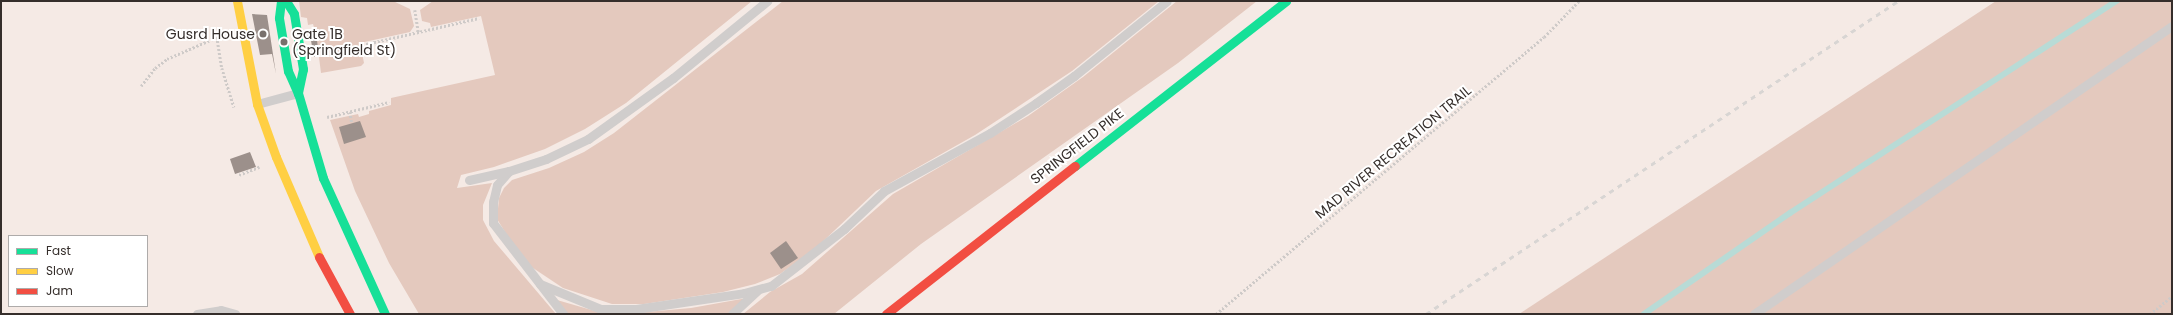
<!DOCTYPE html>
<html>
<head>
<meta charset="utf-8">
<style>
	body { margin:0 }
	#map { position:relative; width:2173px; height:315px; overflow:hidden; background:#f5eae5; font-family:Poppins,sans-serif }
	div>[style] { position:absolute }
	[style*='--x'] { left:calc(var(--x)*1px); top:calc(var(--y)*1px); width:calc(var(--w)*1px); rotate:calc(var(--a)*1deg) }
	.green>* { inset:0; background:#e4c9be }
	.stream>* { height:6px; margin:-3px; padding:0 3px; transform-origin:3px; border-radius:3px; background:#b8dbd6 }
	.building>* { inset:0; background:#9c908b }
	.path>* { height:2.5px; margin-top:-1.25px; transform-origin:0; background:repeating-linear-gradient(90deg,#cecac8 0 2px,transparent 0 4px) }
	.lane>* { height:9px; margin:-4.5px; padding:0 4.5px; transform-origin:4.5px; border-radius:4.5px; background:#d0cdcc }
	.fast>* { height:9px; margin:-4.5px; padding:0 4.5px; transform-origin:4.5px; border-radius:4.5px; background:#16e098 }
	.slow>* { height:9px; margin:-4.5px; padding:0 4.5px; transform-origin:4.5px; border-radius:4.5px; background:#ffcf43 }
	.jam>* { height:9px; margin:-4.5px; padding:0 4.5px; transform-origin:4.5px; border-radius:4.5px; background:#f24e42 }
	.rail>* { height:3px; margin-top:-1.5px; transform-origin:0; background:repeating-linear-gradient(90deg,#d8d5d3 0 5px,transparent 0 10px) }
	.dots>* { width:11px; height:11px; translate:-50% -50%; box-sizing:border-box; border:2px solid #fff; border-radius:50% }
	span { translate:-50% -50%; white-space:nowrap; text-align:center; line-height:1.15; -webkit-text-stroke:4px #fff; paint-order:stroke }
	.poi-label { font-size:14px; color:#352e2b }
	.right { translate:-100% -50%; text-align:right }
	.left { translate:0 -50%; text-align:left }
	.street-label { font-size:14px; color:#352e2b }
	.frame { position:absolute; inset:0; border:2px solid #352e2b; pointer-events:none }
	.legend { position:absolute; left:8px; top:235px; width:140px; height:72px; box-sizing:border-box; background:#fff; border:1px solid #aeabaa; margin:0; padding:5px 7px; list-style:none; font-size:12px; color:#352e2b }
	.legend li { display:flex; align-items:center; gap:8px; height:20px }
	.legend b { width:20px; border:1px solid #aeabaa }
</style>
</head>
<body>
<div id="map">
	<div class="green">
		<div style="clip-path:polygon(299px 1px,393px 1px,410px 9px,414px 26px,410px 32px,360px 43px,364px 63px,361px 66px,321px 73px,316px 34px,313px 24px,308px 25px,307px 18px,301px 17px)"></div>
		<div style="clip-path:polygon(433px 1px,752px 1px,626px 103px,585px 129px,545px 149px,494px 167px,461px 175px,457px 188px,492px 183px,483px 205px,483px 220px,494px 241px,556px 314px,419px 314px,389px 263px,355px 191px,330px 120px,358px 114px,359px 117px,369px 114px,369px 111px,391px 105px,391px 98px,495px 75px,481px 16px,431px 27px,430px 23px,422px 21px,420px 10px)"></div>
		<div style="clip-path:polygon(783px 1px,1159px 1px,1072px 71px,975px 135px,876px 191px,815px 249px,780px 274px,755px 284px,723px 292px,644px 304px,612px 304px,563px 288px,533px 268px,518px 253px,497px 219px,499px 198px,504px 188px,512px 180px,549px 168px,584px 152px,614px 133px)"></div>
		<div style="clip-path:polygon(1177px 1px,1257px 1px,1178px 63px,921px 244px,834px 314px,743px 314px,770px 292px,802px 274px,893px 194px,1028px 116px,1083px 77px)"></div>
		<div style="clip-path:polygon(1996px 1px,2172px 1px,2172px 314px,1519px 314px)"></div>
		<div style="clip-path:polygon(747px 298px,728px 314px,625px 314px,691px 308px)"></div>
		<div style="clip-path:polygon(557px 300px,595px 311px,619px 314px,568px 314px)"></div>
	</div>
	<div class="stream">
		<div style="--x:1644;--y:314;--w:178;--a:-34.7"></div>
		<div style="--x:1790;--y:213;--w:390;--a:-33"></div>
	</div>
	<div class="building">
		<div style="clip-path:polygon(252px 14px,267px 15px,276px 74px,272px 54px,260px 55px)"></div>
		<div style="clip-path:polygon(316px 34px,319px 54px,314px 57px,310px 35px)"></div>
		<div style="clip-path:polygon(360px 121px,366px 137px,344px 144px,339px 127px)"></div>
		<div style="clip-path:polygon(250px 152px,256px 167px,235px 174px,230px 159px)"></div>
		<div style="clip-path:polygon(786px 241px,798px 258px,781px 269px,770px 253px)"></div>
	</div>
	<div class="path">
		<div style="--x:415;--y:10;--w:24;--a:81"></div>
		<div style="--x:224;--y:36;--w:7;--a:172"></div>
		<div style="--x:217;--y:37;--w:31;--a:81"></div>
		<div style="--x:222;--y:68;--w:41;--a:72.9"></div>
		<div style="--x:362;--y:45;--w:120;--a:-13"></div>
		<div style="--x:141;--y:86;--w:23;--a:-52"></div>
		<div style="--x:155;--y:68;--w:15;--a:-37"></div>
		<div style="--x:167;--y:59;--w:55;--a:-23.7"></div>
		<div style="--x:350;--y:112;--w:11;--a:80"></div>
		<div style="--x:327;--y:117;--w:64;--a:-13.6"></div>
		<div style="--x:239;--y:175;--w:22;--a:-22"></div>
		<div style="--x:1216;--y:314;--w:429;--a:-40.2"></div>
		<div style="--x:1544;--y:37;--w:50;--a:-45.8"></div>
		<div style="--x:2150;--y:314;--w:28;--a:-39"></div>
	</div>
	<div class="lane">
		<div style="--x:257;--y:104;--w:42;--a:-15"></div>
		<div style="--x:509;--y:171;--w:18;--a:131"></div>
		<div style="--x:497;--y:185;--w:17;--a:103"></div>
		<div style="--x:493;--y:202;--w:21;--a:90"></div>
		<div style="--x:493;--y:223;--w:115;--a:52.4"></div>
		<div style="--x:469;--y:180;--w:41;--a:-12.7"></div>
		<div style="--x:509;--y:171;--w:39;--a:-18"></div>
		<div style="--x:546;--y:159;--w:47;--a:-25.5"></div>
		<div style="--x:588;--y:139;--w:105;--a:-35.7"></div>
		<div style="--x:673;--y:78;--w:122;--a:-39.3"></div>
		<div style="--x:540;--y:284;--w:66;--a:22.3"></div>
		<div style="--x:601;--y:309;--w:35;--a:0"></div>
		<div style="--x:636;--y:309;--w:109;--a:-8.4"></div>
		<div style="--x:744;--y:293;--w:28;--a:-15"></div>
		<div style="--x:771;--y:286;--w:93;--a:-38"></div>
		<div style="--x:844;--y:229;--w:55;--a:-43.5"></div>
		<div style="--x:884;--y:191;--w:121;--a:-28.7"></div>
		<div style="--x:990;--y:133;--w:55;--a:-33.1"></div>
		<div style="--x:1036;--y:103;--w:47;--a:-35.4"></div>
		<div style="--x:1074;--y:76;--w:119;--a:-38.9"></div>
		<div style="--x:197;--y:314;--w:24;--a:-9"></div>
		<div style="--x:221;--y:310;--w:15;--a:16"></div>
		<div style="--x:732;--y:314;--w:35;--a:-43"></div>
		<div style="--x:1754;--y:314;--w:508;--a:-34.57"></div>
	</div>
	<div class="fast">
		<div style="--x:281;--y:1;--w:17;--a:97"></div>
		<div style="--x:279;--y:18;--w:54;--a:80.4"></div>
		<div style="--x:288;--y:71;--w:24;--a:66"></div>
		<div style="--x:298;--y:93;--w:89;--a:73.6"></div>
		<div style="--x:323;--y:178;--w:149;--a:65.5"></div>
		<div style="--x:286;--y:1;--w:15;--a:58"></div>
		<div style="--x:294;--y:14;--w:56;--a:80.7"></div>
		<div style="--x:303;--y:69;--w:25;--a:102"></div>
		<div style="--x:1075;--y:166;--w:268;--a:-38"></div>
	</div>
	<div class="slow">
		<div style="--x:237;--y:1;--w:105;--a:79"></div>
		<div style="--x:257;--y:104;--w:56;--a:70.3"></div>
		<div style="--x:276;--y:157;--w:109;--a:66.7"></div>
	</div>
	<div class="jam">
		<div style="--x:319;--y:257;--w:65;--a:61.5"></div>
		<div style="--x:886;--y:314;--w:240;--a:-38.1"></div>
	</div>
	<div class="rail">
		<div style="--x:1426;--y:314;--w:566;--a:-33.55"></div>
	</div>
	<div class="dots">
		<div style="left:263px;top:34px;background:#78706c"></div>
		<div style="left:284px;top:42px;background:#78706c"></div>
	</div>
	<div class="poi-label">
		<span class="right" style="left:255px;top:34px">Gusrd House</span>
		<span class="left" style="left:292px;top:42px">Gate 1B<br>(Springfield St)</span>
	</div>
	<div class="street-label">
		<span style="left:1077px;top:146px;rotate:-38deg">SPRINGFIELD PIKE</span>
		<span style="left:1393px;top:152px;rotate:-40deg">MAD RIVER RECREATION TRAIL</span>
	</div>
	<div class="frame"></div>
	<ul class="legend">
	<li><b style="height:5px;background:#16e098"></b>Fast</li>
	<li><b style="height:5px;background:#ffcf43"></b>Slow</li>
	<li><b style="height:5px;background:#f24e42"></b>Jam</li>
	</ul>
</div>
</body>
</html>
